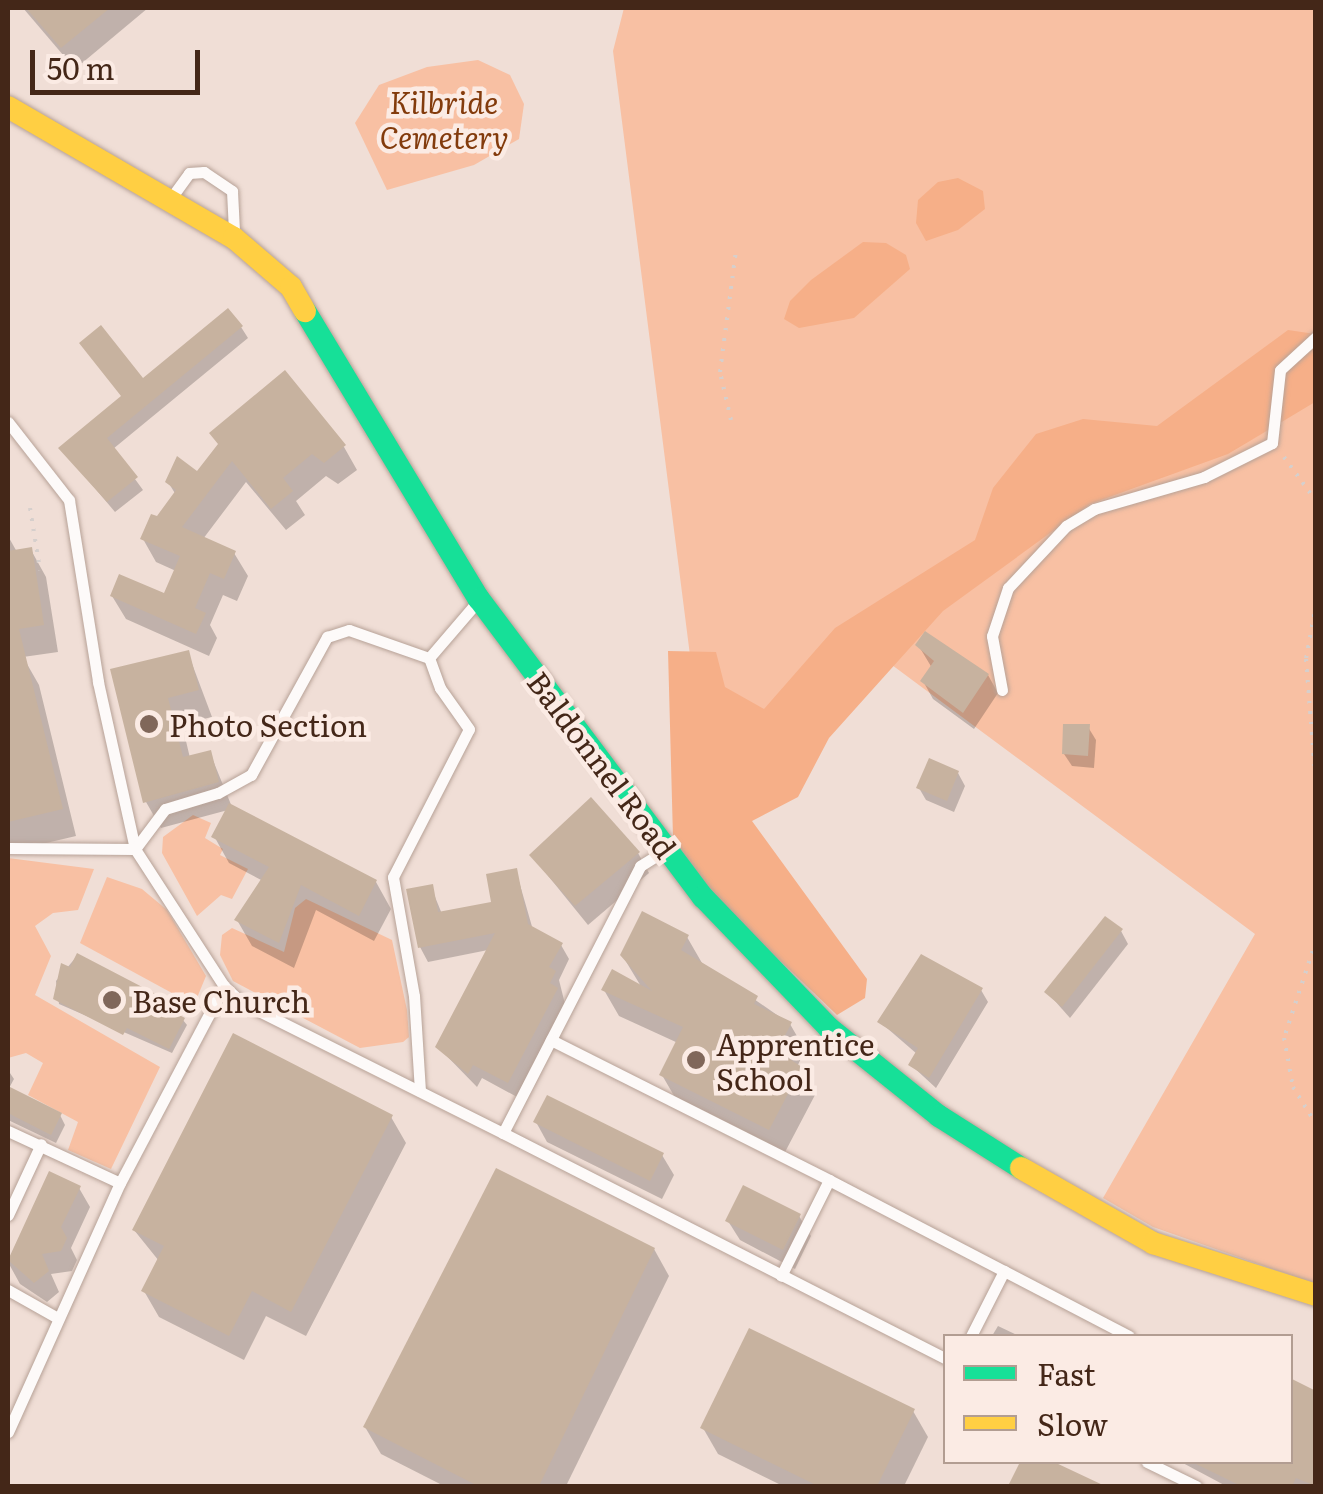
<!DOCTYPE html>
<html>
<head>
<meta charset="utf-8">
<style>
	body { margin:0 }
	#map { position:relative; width:1323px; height:1494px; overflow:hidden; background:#f0ded6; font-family:Literata,serif }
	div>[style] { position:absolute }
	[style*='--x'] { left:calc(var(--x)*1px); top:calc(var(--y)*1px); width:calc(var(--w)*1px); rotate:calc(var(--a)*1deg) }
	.green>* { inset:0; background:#f8c0a3 }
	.forest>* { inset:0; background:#f6af88 }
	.shadow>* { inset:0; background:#0003 }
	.building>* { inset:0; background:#c7b29f }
	.path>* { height:4px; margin-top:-2px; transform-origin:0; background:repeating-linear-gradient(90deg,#d6cfcc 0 2.5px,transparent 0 10.5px) }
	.roads { filter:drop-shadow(0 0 2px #b7a297) drop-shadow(0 0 2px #b7a297) }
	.lane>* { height:11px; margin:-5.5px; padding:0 5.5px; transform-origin:5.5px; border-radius:5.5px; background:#fdfaf9 }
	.fast>* { height:22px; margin:-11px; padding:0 11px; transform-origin:11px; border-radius:11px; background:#16e098 }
	.slow>* { height:22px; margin:-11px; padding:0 11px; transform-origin:11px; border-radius:11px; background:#ffcf43 }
	.dots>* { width:28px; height:28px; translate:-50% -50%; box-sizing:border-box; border:5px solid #fbebe4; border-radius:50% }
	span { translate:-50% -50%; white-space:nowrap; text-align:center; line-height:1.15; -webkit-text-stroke:9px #fbebe4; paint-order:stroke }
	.park-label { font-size:30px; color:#833b0c; font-style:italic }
	.poi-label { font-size:30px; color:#442718 }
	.left { translate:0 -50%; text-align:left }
	.street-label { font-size:30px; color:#442718 }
	.frame { position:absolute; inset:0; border:10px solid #442718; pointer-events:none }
	.legend { position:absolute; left:943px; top:1334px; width:350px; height:130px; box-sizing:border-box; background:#fbebe4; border:2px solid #b29d92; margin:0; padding:12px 18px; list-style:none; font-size:30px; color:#442718 }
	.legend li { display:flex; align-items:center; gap:20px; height:50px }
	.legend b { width:50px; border:2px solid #b29d92 }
	.scale { position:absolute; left:30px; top:50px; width:170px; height:45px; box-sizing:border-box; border:5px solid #442718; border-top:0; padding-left:12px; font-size:30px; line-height:35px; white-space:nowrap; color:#442718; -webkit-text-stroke:8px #fbebe4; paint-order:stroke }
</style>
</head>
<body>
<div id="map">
	<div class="green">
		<div style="clip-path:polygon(624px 8px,1315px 8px,1315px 1284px,1153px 1227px,1103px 1198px,1255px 934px,865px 645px,706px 781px,613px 51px)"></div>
		<div style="clip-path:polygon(478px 60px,510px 75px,524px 104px,519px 139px,474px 165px,387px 190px,355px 123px,379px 85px,427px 67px)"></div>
		<div style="clip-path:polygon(193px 815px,211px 823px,205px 838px,223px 849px,220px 855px,248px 869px,232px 899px,221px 895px,197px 916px,162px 853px,163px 837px)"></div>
		<div style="clip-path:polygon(8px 858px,94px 869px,78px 910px,53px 913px,35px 926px,51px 956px,35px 995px,160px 1067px,111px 1169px,68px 1150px,78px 1122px,28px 1095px,43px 1063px,26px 1053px,8px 1058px)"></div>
		<div style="clip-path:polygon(107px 877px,142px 889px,167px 910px,206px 976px,194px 1005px,80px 943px)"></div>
		<div style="clip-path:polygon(306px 899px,392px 940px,407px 1010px,409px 1037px,403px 1042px,360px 1048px,233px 981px,220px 955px,222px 935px,232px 928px,284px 952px,295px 908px)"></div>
	</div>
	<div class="forest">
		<div style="clip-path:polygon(958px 178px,983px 191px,985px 209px,958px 230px,926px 241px,916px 223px,918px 200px,938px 182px)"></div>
		<div style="clip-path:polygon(863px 242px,886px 243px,906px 255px,910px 269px,854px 318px,799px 328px,784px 319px,790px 301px,811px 280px)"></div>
		<div style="clip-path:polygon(1288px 330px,1315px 334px,1315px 402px,1228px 454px,1090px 504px,943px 611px,829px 738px,798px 797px,752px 821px,867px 979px,865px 998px,837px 1015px,717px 900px,673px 838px,668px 651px,716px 652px,725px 687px,764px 709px,835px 628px,975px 540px,993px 488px,1036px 434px,1083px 419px,1157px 426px)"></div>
	</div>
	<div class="shadow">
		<div style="clip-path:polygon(23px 8px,148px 8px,75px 69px)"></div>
		<div style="clip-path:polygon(241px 327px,248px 338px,113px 449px,143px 490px,115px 512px,61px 448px,143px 381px)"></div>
		<div style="clip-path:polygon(220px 446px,344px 447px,357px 470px,338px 484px,326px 476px,296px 501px,305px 515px,286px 530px,246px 482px,203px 539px,234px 553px,248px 576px,237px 601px,223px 595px,210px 625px,217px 638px,209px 656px,126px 619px,112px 596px,165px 597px,176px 571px,156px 562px,143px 539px,176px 495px,168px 482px,198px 475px)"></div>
		<div style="clip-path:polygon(8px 536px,17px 552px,31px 550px,46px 577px,58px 652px,23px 657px,39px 685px,76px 836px,8px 852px)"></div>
		<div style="clip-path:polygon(924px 634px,988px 675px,998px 693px,974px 729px,933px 699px,923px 681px,932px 668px,920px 648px)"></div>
		<div style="clip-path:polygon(188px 653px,212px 717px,182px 724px,190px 758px,210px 753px,232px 807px,376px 882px,391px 909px,374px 941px,316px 910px,294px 968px,252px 946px,237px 920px,263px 881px,229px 863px,214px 836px,228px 810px,161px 828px,146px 802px,113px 671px)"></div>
		<div style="clip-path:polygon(1088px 727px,1096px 740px,1094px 768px,1072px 766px,1064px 754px)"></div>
		<div style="clip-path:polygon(958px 773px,965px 786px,954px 812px,926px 800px,919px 788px)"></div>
		<div style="clip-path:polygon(638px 853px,649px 873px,588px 925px,532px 856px)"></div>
		<div style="clip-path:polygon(516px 871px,533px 930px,561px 945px,569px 959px,559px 980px,565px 1004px,517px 1097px,482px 1078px,477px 1087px,438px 1047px,488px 950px,428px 962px,420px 947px,431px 887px,442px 914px,494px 904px)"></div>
		<div style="clip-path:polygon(1121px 931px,1128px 944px,1070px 1018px,1047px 992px)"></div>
		<div style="clip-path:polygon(687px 937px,702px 963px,790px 1024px,805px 1050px,797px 1067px,815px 1095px,784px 1154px,677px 1101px,662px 1075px,678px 1043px,619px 1016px,604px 990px,642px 988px,622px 955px)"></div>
		<div style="clip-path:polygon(77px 956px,170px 1004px,187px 1025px,172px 1053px,59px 1004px,56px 981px)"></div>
		<div style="clip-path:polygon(981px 990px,988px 1002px,936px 1088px,911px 1065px,917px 1054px,880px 1022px)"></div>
		<div style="clip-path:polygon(8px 1070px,14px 1079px,8px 1090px,60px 1115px,65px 1125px,56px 1143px,8px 1120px)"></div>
		<div style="clip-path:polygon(391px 1117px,406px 1143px,306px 1336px,266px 1316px,244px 1360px,159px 1317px,144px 1291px,159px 1261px,134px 1230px)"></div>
		<div style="clip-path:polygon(536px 1122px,662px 1155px,674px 1175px,662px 1199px,547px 1142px)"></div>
		<div style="clip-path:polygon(51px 1174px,79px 1188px,90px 1207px,71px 1248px,77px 1260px,72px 1271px,51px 1274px,59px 1292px,47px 1302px,20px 1284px,9px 1264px)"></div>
		<div style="clip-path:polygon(799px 1216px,811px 1236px,795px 1269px,740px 1240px,728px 1221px)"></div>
		<div style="clip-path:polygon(654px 1249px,669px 1276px,566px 1486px,444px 1486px,381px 1454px,365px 1427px)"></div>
		<div style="clip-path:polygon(998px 1326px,1019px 1336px,992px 1336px)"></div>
		<div style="clip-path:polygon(1316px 1394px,1316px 1486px,1226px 1486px,1181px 1462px,1290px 1462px)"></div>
		<div style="clip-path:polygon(913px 1411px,928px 1437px,904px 1486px,783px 1486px,718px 1454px,703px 1428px)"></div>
		<div style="clip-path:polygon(1023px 1462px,1049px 1462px,1099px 1486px,1011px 1486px)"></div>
	</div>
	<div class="building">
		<div style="clip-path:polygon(26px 8px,110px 8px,61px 48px)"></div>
		<div style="clip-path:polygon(228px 308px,243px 326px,107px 438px,138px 477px,107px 502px,58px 448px,121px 396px,79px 343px,101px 325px,143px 378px)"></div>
		<div style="clip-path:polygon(285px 370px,346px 445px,324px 463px,312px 454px,283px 478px,293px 491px,271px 509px,232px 461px,182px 527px,236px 551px,224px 579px,210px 573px,195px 608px,206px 613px,196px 634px,110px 596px,119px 574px,164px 593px,180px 556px,140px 539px,151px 514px,157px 516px,176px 490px,165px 482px,177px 456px,197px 471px,218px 444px,209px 433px)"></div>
		<div style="clip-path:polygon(32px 547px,44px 625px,19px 629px,63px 809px,8px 822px,8px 551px)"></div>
		<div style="clip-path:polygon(925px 631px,989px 674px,963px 713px,920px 681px,934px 661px,915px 645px)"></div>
		<div style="clip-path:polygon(189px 650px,199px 690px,168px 698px,183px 757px,211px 750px,219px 782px,143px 803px,110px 669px)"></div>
		<div style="clip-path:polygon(1063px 724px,1090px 724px,1088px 756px,1062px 754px)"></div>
		<div style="clip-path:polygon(929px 758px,959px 771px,947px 801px,916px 788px)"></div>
		<div style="clip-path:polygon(591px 797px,640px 852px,575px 906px,529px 855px)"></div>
		<div style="clip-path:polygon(229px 803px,377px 880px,359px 916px,301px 885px,279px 943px,234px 920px,269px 867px,211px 837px)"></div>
		<div style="clip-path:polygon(517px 868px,528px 924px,563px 943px,549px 967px,556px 971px,550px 983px,558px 988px,508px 1083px,473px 1065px,468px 1074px,435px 1047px,495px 933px,418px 948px,406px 889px,433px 884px,438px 912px,491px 902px,486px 874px)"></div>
		<div style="clip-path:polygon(642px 911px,689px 935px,681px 950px,758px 996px,754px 1004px,792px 1022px,777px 1051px,802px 1067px,769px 1130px,659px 1075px,683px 1027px,601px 990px,612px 969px,652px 991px,620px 955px)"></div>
		<div style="clip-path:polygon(1105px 916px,1123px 929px,1062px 1007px,1044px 992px)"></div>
		<div style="clip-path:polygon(77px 953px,171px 1002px,168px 1009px,185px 1018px,169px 1049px,127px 1028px,123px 1035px,53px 999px,61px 963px,70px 967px)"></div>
		<div style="clip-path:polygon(921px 954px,983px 988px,929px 1078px,908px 1065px,918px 1048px,877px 1022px)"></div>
		<div style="clip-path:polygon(233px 1033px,393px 1115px,291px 1312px,252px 1291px,229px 1336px,141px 1291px,164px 1246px,132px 1230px)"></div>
		<div style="clip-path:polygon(8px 1086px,62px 1113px,51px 1135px,8px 1113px)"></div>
		<div style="clip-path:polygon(547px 1095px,664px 1153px,650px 1181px,533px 1122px)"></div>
		<div style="clip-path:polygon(496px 1168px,655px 1248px,539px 1486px,478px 1486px,363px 1427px)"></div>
		<div style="clip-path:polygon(49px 1171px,81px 1186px,61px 1227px,67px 1238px,61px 1251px,42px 1254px,49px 1271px,34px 1283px,8px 1260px)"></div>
		<div style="clip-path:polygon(743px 1185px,801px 1214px,783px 1250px,725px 1221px)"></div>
		<div style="clip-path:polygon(749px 1328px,915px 1409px,877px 1486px,818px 1486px,700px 1428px)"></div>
		<div style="clip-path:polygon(1290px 1378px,1316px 1391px,1316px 1486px,1296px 1478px,1292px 1486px,1241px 1486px,1192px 1462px,1290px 1462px)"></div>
		<div style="clip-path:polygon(1020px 1462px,1054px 1462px,1105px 1486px,1008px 1486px)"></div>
	</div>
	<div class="path">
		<div style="--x:731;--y:420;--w:49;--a:-102.9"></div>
		<div style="--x:720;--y:372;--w:123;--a:-82.5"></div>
		<div style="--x:1284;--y:457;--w:54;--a:54"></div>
		<div style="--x:30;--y:508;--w:63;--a:80.8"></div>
		<div style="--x:1316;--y:604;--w:56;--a:100.3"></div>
		<div style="--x:1306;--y:659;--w:126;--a:85.5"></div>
		<div style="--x:1316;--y:941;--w:102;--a:108.3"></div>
		<div style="--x:1284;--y:1038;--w:50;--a:79.6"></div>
		<div style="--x:1293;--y:1087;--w:44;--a:58.1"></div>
	</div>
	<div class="roads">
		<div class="lane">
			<div style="--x:171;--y:198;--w:31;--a:-54"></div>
			<div style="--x:189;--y:173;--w:15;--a:-4"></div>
			<div style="--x:204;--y:172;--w:34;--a:34"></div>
			<div style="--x:232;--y:191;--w:40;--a:87.1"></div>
			<div style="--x:8;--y:422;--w:99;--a:52"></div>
			<div style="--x:69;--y:500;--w:184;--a:80.9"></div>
			<div style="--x:98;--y:682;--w:171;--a:77.5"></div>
			<div style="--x:135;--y:849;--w:163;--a:57"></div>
			<div style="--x:224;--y:986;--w:23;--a:43"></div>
			<div style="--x:241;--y:1002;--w:293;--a:26.6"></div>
			<div style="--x:503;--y:1133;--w:300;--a:-62.8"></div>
			<div style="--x:640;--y:866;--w:31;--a:-32"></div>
			<div style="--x:1002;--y:690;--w:55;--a:-100.5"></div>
			<div style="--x:992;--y:636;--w:51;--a:-71.6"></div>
			<div style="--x:1008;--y:588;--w:85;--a:-46.9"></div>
			<div style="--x:1066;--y:526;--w:33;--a:-31"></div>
			<div style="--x:1094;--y:509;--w:115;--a:-16.2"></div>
			<div style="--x:1204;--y:477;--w:76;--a:-26.6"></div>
			<div style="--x:1272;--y:443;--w:73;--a:-83.7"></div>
			<div style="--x:1280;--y:370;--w:49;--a:-42.5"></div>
			<div style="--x:8;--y:848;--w:127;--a:0.5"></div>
			<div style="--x:135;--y:849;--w:50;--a:-53.1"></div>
			<div style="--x:165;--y:809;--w:55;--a:-16.8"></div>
			<div style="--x:218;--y:793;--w:38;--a:-29"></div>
			<div style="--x:251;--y:775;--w:158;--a:-61.2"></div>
			<div style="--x:327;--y:637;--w:23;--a:-18"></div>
			<div style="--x:349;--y:630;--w:85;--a:19.3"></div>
			<div style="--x:429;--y:658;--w:74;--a:-49.4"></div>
			<div style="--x:551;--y:1040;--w:311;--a:26.7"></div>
			<div style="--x:829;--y:1180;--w:107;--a:116.6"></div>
			<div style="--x:420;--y:1091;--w:95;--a:-93.6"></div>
			<div style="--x:414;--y:996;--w:121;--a:-100"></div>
			<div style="--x:393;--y:877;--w:166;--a:-62.8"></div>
			<div style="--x:469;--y:729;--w:50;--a:-125.3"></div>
			<div style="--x:440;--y:688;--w:32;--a:-110"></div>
			<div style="--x:8;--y:1131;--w:123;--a:24.9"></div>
			<div style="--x:503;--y:1133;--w:497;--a:27"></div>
			<div style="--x:829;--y:1180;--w:197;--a:27.5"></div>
			<div style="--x:1004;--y:1271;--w:73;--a:116.9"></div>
			<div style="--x:8;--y:1215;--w:78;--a:-65.1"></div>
			<div style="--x:1004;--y:1271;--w:141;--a:27.5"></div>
			<div style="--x:8;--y:1290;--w:55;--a:29.4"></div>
			<div style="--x:8;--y:1432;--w:273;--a:-65.8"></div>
			<div style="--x:120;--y:1183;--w:223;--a:-62.2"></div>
			<div style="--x:1147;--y:1462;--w:55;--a:26.1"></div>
		</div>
		<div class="fast">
			<div style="--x:305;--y:311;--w:336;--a:58.9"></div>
			<div style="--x:479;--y:599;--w:373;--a:53.1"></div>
			<div style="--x:703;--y:897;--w:182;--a:46.1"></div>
			<div style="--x:829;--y:1028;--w:141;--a:38.7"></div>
			<div style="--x:939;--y:1116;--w:97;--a:32.4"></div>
		</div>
		<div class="slow">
			<div style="--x:8;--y:107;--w:261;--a:30.1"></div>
			<div style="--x:234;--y:238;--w:75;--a:40.7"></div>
			<div style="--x:291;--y:287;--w:28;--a:60"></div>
			<div style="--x:1021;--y:1168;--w:152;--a:29.6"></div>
			<div style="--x:1153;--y:1243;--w:171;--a:17.7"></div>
		</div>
	</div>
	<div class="dots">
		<div style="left:149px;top:724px;background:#80675a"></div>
		<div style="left:112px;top:1000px;background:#80675a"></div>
		<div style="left:696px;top:1060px;background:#80675a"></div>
	</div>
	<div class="park-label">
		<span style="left:444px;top:118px">Kilbride<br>Cemetery</span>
	</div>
	<div class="poi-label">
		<span class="left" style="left:169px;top:724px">Photo Section</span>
		<span class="left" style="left:132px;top:1000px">Base Church</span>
		<span class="left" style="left:716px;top:1060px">Apprentice<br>School</span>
	</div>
	<div class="street-label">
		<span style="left:603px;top:764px;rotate:53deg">Baldonnel Road</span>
	</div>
	<div class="frame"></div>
	<ul class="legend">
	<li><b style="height:12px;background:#16e098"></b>Fast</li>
	<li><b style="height:12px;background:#ffcf43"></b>Slow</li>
	</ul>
	<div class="scale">50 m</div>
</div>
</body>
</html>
